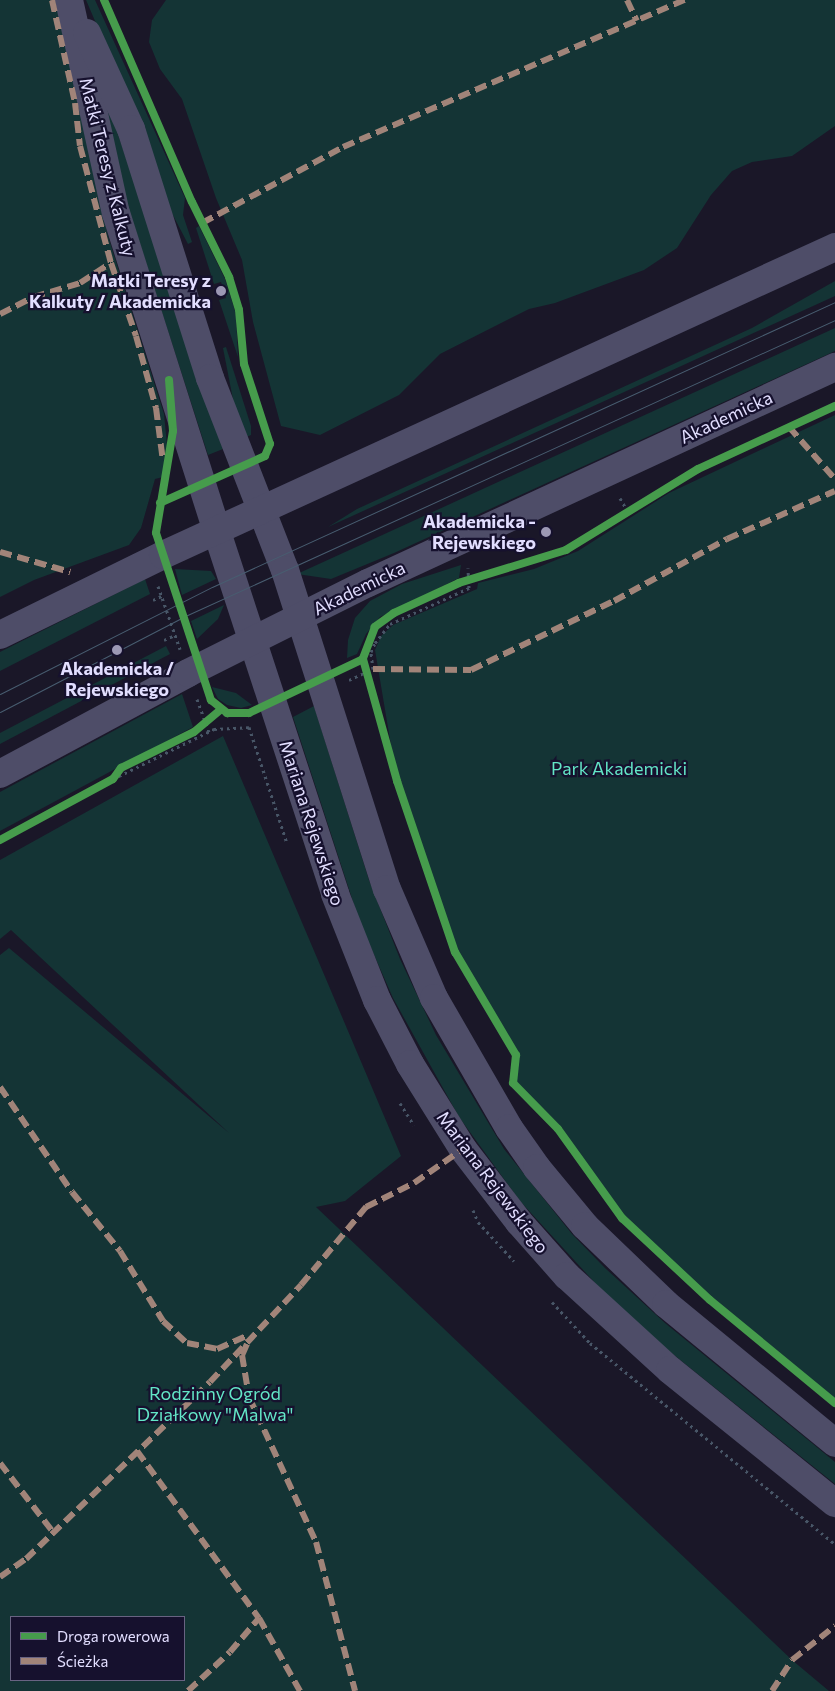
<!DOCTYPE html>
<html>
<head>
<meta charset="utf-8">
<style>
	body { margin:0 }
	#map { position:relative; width:835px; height:1691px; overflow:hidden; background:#1a1728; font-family:Commissioner,sans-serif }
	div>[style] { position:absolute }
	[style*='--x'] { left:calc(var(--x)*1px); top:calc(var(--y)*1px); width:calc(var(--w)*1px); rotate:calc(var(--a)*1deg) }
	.green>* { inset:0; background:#143435 }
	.path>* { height:3px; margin-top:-1.5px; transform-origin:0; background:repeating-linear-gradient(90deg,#485667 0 2.5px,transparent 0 6.5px) }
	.minor>* { height:28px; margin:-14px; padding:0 14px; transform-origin:14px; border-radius:14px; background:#4e4d68 }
	.tram>* { height:1px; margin:-0.5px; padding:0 0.5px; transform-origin:0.5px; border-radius:0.5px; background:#485d70 }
	.quiet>* { height:6px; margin-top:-3px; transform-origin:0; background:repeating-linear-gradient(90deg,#a18479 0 12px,transparent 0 18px) }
	.cycleway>* { height:8px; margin:-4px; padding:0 4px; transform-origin:4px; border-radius:4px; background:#469c4c }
	.dots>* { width:14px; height:14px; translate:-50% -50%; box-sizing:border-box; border:2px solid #16112e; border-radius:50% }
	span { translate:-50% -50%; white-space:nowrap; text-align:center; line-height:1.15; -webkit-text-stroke:4.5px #16112e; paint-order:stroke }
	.street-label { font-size:18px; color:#e2deff }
	.poi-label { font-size:18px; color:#e2deff; font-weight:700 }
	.right { translate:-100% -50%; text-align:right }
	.park-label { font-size:18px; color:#63e6c7 }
	.legend { position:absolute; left:10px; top:1616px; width:175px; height:65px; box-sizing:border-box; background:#16112e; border:1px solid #686382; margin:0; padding:6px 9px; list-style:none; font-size:15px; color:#e2deff }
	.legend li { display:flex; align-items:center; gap:10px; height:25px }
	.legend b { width:25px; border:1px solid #686382 }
</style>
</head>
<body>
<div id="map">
	<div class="green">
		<div style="clip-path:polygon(0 0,56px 0,108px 236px,164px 414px,168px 455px,163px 477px,155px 479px,141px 528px,129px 545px,34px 580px,0 597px)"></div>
		<div style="clip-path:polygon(86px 0,95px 0,185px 198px,183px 215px,192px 242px,188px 244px,165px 200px,141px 128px)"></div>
		<div style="clip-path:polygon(166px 0,835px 0,835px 126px,792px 156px,752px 162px,732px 171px,711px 195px,677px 248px,644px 270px,555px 303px,529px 309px,440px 354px,399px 395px,320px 435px,281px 426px,253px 322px,242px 260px,216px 198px,182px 99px,160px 69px,149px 42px,152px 20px)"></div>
		<div style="clip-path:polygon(102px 103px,108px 104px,223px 449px,208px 455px,117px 173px)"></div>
		<div style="clip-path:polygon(199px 226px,225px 279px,236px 314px,238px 357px,219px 300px,226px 298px,221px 282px,214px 284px,196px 228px)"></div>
		<div style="clip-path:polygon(835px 281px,835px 296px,328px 527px,357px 509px,752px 328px)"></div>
		<div style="clip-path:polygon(835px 328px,835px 351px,394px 553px,331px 579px,297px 574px)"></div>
		<div style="clip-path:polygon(226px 347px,251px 426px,251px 435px,244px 438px,238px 425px,223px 348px)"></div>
		<div style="clip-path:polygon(835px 415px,835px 1403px,710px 1300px,622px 1218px,558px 1129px,513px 1083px,516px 1055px,455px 952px,397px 781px,375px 650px,381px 636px,393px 625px,477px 589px,478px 583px,534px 569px,578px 551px,669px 493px)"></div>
		<div style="clip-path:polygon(461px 565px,459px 578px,380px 617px,366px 634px,357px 654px,347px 658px,348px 640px,355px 618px,370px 601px,402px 584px)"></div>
		<div style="clip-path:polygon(175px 569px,211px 571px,216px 579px,182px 595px)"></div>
		<div style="clip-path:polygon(145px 579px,150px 594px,0 671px,0 652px)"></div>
		<div style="clip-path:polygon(224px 605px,218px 619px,197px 639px,191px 621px)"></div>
		<div style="clip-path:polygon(166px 646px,170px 654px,0 744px,0 733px)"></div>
		<div style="clip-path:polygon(212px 687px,236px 693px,252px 705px,241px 708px,227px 705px,218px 699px)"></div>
		<div style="clip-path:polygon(182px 694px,193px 727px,0 831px,0 792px)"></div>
		<div style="clip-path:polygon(314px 706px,369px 880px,400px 959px,436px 1035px,504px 1149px,572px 1234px,605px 1268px,665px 1323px,835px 1462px,835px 1484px,654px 1339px,608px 1297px,520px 1201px,459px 1117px,393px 998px,360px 923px,293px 717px)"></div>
		<div style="clip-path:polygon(evenodd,223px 736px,401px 1156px,345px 1201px,316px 1207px,792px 1660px,829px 1691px,0 1691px,0 955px,9px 948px,229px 1133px,11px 930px,0 939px,0 860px,223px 736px,184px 1617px,184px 1680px,11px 1680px,11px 1617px,184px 1617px)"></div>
	</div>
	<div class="path">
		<div style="--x:620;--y:498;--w:16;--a:60"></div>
		<div style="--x:158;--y:586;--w:67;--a:70.8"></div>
		<div style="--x:153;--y:600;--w:10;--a:-24"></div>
		<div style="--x:164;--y:640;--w:12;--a:-24"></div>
		<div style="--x:349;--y:680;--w:26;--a:-25"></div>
		<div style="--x:373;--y:669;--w:17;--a:-97"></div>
		<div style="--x:371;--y:652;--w:10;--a:-66"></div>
		<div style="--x:375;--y:643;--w:24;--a:-52"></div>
		<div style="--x:390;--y:624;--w:87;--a:-24.5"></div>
		<div style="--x:469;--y:588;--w:20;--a:-93"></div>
		<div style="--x:197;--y:699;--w:35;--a:70"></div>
		<div style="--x:113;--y:779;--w:113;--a:-26.3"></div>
		<div style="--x:214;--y:729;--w:35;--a:-3"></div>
		<div style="--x:249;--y:727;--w:122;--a:71.9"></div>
		<div style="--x:400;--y:1103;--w:26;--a:58"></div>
		<div style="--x:473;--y:1210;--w:13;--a:67"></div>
		<div style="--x:478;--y:1222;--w:53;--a:47.3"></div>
		<div style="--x:552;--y:1302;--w:56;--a:47.2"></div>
		<div style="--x:590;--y:1343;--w:317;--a:39.4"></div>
	</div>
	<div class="minor">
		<div style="--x:69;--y:0;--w:218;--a:77.6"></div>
		<div style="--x:116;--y:213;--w:335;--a:72.4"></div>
		<div style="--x:217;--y:532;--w:381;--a:71.9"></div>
		<div style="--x:335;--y:894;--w:114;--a:68.4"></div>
		<div style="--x:377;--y:1000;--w:72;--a:62.7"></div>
		<div style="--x:410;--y:1064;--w:100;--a:58.1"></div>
		<div style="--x:463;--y:1149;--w:92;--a:52.5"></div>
		<div style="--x:519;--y:1222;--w:72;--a:48.4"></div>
		<div style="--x:567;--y:1276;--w:139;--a:42.4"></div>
		<div style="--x:670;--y:1370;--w:212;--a:38.9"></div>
		<div style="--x:87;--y:33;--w:106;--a:65.4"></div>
		<div style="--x:131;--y:129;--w:261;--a:72.4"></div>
		<div style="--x:210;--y:378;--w:206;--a:68.7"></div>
		<div style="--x:285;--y:570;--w:335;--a:72.3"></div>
		<div style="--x:387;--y:889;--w:119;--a:66.7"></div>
		<div style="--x:434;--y:998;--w:150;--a:60"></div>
		<div style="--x:509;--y:1128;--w:49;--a:55"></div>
		<div style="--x:537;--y:1168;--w:75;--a:50.4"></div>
		<div style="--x:585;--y:1226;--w:112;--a:43.9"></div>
		<div style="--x:666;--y:1304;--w:219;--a:39.4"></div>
		<div style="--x:0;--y:635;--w:182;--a:-26.1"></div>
		<div style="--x:163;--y:555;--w:739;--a:-24.62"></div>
		<div style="--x:0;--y:774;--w:213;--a:-28.2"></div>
		<div style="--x:188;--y:673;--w:201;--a:-26.6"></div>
		<div style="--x:368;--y:583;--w:515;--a:-24.82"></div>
	</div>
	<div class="tram">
		<div style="--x:0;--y:694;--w:237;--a:-26.8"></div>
		<div style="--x:212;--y:587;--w:685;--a:-24.58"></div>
		<div style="--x:0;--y:712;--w:206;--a:-27.4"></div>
		<div style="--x:183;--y:617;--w:716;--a:-24.49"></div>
	</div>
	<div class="quiet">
		<div style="--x:52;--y:0;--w:106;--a:77.4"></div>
		<div style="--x:75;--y:103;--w:43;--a:83.4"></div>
		<div style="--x:80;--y:146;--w:121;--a:75.2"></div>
		<div style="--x:111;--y:263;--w:77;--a:71.1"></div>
		<div style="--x:136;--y:336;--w:75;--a:74.5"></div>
		<div style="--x:156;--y:408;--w:53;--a:82.5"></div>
		<div style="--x:627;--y:0;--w:23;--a:65"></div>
		<div style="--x:202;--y:223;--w:160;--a:-28.3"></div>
		<div style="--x:343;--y:147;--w:372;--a:-23.3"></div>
		<div style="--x:0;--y:314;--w:37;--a:-27"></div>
		<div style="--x:33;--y:297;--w:49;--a:-16.6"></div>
		<div style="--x:80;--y:283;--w:37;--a:-33"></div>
		<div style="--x:789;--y:427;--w:69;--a:48.5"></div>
		<div style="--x:0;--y:552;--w:73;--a:15.9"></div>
		<div style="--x:373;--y:669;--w:98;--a:0.6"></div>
		<div style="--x:471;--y:670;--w:159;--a:-25.8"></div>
		<div style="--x:614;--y:601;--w:129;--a:-28.8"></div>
		<div style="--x:727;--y:539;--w:118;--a:-24"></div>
		<div style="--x:0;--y:1087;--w:127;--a:55.6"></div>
		<div style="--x:72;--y:1192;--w:76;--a:50.9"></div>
		<div style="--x:120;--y:1251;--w:82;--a:58.4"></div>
		<div style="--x:163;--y:1321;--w:33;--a:43"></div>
		<div style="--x:187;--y:1343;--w:31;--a:11"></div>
		<div style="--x:217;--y:1349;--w:34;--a:-24"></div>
		<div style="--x:247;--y:1344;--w:12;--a:114"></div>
		<div style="--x:242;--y:1355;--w:43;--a:80.5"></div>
		<div style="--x:249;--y:1397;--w:160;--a:65.2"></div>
		<div style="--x:316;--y:1542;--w:154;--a:75.3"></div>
		<div style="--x:137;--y:1451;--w:207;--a:53.9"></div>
		<div style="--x:259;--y:1618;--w:84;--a:60.7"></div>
		<div style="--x:0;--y:1463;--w:87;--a:52.5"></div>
		<div style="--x:0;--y:1577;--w:32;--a:-35"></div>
		<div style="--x:26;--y:1559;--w:255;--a:-43.9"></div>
		<div style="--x:210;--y:1382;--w:133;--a:-46.8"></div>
		<div style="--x:301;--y:1285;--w:102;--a:-50.2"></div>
		<div style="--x:366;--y:1207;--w:54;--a:-26.6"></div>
		<div style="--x:414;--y:1183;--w:60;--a:-34.8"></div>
		<div style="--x:188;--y:1691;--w:57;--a:-42.9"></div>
		<div style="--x:230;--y:1652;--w:45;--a:-49.5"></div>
		<div style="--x:772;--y:1691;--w:37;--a:-57"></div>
		<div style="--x:792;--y:1660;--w:55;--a:-38.3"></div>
	</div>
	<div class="cycleway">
		<div style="--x:104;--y:0;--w:220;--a:66.5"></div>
		<div style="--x:192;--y:202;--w:84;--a:63.7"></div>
		<div style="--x:229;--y:277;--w:34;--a:73"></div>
		<div style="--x:239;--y:310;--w:54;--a:84.7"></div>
		<div style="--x:244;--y:364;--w:84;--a:72"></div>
		<div style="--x:270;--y:444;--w:13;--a:113"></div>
		<div style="--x:265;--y:456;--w:115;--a:155.9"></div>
		<div style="--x:169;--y:380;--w:51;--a:85.5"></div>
		<div style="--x:173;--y:431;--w:103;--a:99.5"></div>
		<div style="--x:156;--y:533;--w:176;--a:71.8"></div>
		<div style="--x:211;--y:700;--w:21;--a:39"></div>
		<div style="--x:227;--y:713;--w:22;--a:0"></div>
		<div style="--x:249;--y:713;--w:126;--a:-25.3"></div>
		<div style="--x:835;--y:406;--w:151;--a:155.3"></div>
		<div style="--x:698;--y:469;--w:155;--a:148.5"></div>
		<div style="--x:566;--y:550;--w:112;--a:162.9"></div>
		<div style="--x:459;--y:583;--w:72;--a:155.2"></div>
		<div style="--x:394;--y:613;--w:24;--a:144"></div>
		<div style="--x:375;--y:627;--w:34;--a:111"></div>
		<div style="--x:363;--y:659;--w:127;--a:74.4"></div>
		<div style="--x:397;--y:781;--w:181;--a:71.3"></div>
		<div style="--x:455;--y:952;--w:120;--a:59.4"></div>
		<div style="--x:516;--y:1055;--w:28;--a:96"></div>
		<div style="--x:513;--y:1083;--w:64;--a:45.6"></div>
		<div style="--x:558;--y:1129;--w:110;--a:54.3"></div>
		<div style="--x:622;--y:1218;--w:120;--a:43"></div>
		<div style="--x:710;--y:1300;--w:162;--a:39.5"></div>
		<div style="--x:0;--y:840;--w:128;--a:-28.4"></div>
		<div style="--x:113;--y:779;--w:14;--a:-54"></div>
		<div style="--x:121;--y:768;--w:81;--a:-26.3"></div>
		<div style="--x:194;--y:732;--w:35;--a:-40"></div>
	</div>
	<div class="dots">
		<div style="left:221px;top:291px;background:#9c98b4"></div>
		<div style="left:546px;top:532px;background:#9c98b4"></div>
		<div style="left:117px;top:650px;background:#9c98b4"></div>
	</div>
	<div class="street-label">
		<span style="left:108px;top:167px;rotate:76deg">Matki Teresy z Kalkuty</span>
		<span style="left:726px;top:417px;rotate:-25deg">Akademicka</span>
		<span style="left:359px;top:588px;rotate:-26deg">Akademicka</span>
		<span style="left:312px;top:823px;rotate:72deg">Mariana Rejewskiego</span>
		<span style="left:493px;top:1182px;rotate:53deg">Mariana Rejewskiego</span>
	</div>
	<div class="poi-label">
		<span class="right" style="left:211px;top:291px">Matki Teresy z<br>Kalkuty / Akademicka</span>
		<span class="right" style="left:536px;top:532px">Akademicka -<br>Rejewskiego</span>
		<span style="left:117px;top:679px">Akademicka /<br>Rejewskiego</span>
	</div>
	<div class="park-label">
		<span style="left:619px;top:768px">Park Akademicki</span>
		<span style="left:215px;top:1404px">Rodzinny Ogród<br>Działkowy "Malwa"</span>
	</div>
	<ul class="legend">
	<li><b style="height:6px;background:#469c4c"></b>Droga rowerowa</li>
	<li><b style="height:6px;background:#a18479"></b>Ścieżka</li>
	</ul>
</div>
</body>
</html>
